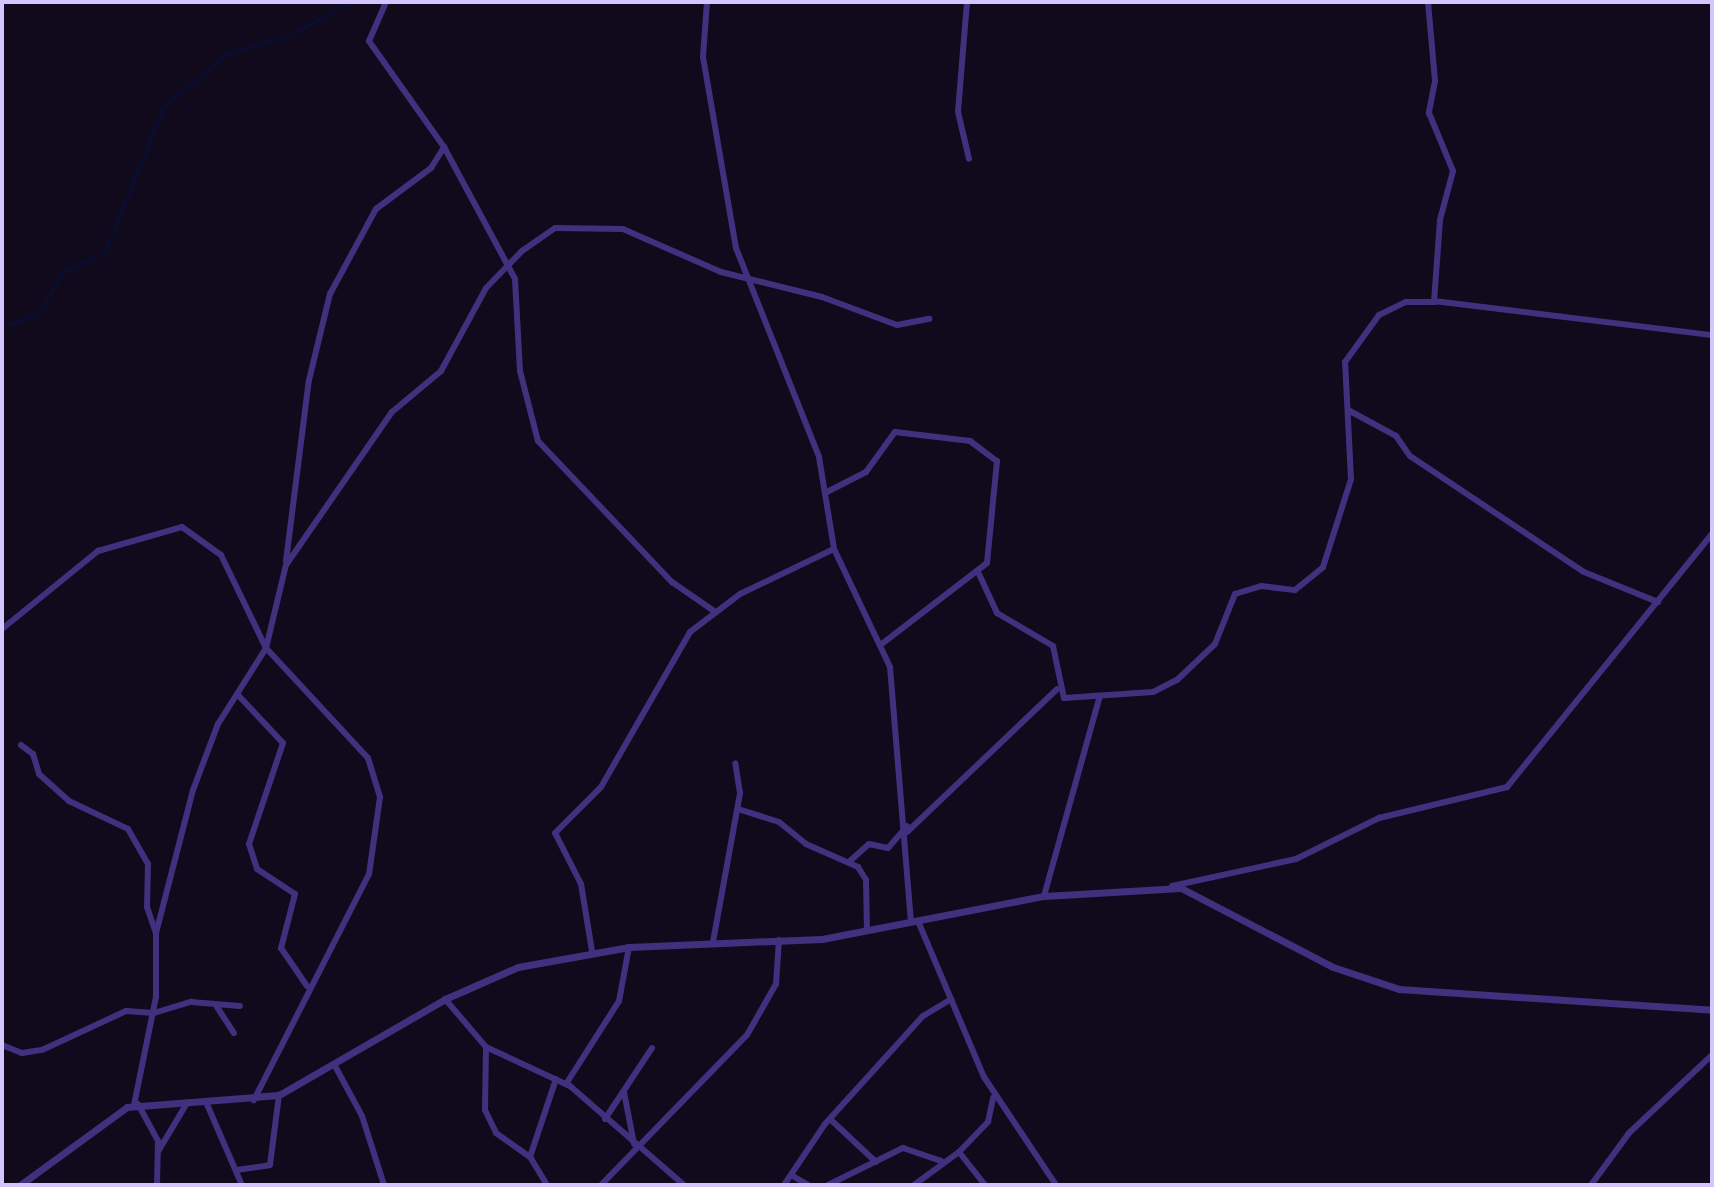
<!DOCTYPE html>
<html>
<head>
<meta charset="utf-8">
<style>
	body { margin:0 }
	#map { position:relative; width:1714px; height:1187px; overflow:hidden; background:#100a1c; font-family:"Varela Round",sans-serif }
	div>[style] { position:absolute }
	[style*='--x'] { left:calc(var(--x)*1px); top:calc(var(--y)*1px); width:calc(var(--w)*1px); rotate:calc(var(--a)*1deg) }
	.stream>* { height:2px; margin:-1px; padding:0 1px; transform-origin:1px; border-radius:1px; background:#05103a }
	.minor>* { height:6px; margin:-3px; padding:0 3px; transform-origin:3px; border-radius:3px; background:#40317f }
	.tertiary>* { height:7px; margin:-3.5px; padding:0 3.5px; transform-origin:3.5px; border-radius:3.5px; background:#40317f }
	span { translate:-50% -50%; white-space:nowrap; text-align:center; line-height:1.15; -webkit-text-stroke:6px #100a1c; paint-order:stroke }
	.frame { position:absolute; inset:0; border:4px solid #d5c5ff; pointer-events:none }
</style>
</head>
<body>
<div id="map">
	<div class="stream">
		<div style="--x:2;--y:328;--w:41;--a:-21.5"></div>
		<div style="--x:40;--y:313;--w:46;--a:-60.1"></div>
		<div style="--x:63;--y:273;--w:47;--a:-25.5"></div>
		<div style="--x:105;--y:253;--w:157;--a:-67.9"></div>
		<div style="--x:164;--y:108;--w:83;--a:-40.6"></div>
		<div style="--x:227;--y:54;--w:68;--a:-16.3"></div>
		<div style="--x:292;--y:35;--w:68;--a:-28.8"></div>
	</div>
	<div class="minor">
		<div style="--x:707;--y:2;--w:55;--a:94.2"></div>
		<div style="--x:703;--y:57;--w:194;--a:80.2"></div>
		<div style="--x:736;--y:248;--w:225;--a:68.3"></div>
		<div style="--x:819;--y:457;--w:93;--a:80.7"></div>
		<div style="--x:834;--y:549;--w:131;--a:64.6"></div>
		<div style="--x:890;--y:667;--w:256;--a:85.3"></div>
		<div style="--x:967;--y:2;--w:110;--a:94.7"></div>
		<div style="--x:958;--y:112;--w:48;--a:76.8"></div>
		<div style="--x:1428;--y:2;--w:79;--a:84.9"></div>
		<div style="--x:1435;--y:81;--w:33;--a:101"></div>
		<div style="--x:1429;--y:113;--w:63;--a:67.5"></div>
		<div style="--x:1453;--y:171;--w:51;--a:104.9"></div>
		<div style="--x:1440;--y:220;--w:81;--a:94.2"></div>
		<div style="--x:1434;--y:301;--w:280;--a:7"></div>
		<div style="--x:444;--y:147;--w:150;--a:61.7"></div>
		<div style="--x:515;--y:279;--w:92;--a:86.9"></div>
		<div style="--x:520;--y:371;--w:72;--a:75.6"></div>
		<div style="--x:538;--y:441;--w:195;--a:46.5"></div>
		<div style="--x:672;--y:582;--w:51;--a:34.6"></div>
		<div style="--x:1348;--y:410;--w:55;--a:28.4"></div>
		<div style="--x:1396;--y:436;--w:24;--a:55"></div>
		<div style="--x:1410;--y:456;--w:209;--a:33.7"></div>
		<div style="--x:1584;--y:572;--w:80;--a:22.1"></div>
		<div style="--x:825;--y:493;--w:46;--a:-27.1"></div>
		<div style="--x:866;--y:472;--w:49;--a:-54.1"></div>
		<div style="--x:895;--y:432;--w:76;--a:6.8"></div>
		<div style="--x:970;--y:441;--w:34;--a:37"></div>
		<div style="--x:997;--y:461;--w:102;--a:95.6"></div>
		<div style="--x:987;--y:563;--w:131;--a:142.4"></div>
		<div style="--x:286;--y:561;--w:182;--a:-82.8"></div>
		<div style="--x:309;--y:380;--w:89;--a:-76.3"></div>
		<div style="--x:330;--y:294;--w:97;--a:-61.6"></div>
		<div style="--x:376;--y:209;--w:69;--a:-36.7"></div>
		<div style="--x:431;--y:168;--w:25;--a:-58"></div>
		<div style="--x:444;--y:147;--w:130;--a:-125.3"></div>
		<div style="--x:369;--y:41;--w:43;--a:-66.4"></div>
		<div style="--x:979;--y:574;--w:43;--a:65.2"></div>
		<div style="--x:997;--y:613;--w:65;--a:30.5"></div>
		<div style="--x:1053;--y:646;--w:53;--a:78.1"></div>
		<div style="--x:1064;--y:698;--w:89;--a:-3.9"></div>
		<div style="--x:1153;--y:692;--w:27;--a:-27"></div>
		<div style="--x:1177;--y:680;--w:52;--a:-43.5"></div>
		<div style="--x:1215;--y:644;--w:54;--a:-68.2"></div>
		<div style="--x:1235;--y:594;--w:27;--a:-17"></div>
		<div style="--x:1261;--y:586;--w:34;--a:7"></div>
		<div style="--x:1295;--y:590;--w:36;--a:-39"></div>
		<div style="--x:1323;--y:567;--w:92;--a:-72.3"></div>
		<div style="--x:1351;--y:479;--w:117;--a:-92.9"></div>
		<div style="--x:1345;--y:362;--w:58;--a:-54.1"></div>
		<div style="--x:1379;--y:315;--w:30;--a:-26"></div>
		<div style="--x:1406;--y:302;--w:29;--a:0"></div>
		<div style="--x:2;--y:629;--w:124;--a:-39.1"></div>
		<div style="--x:98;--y:551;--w:87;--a:-15.9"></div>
		<div style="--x:182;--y:527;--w:48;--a:35.7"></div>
		<div style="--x:221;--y:555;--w:103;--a:64.2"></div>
		<div style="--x:266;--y:648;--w:150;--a:47.2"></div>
		<div style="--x:368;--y:758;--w:41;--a:72.9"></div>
		<div style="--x:380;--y:797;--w:78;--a:98.1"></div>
		<div style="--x:369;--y:874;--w:254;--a:117"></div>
		<div style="--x:237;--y:694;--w:67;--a:46.8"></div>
		<div style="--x:283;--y:743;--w:107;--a:108.6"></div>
		<div style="--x:249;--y:844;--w:26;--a:72"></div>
		<div style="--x:257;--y:869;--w:45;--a:33.3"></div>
		<div style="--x:295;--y:894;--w:56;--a:104.5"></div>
		<div style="--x:281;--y:948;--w:46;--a:55.6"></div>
		<div style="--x:21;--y:745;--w:15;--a:37"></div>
		<div style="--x:33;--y:754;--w:21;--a:73"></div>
		<div style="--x:39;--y:774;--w:40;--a:42"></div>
		<div style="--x:69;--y:801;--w:65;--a:25.4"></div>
		<div style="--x:128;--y:829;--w:40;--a:60.3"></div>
		<div style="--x:148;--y:864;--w:43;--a:91.3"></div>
		<div style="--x:147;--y:907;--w:28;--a:71"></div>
		<div style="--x:738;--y:809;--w:43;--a:17.6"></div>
		<div style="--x:779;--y:822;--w:35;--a:39"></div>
		<div style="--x:806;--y:844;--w:57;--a:23.9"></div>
		<div style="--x:858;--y:867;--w:15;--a:58"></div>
		<div style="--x:866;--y:880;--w:51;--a:88.9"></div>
		<div style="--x:907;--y:832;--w:207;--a:-43.6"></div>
		<div style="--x:850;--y:861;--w:25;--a:-42"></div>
		<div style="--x:869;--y:844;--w:19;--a:12"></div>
		<div style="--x:888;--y:848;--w:29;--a:-49"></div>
		<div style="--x:1172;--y:886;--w:127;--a:-12.3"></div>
		<div style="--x:1296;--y:859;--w:93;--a:-26.3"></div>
		<div style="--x:1379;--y:818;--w:132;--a:-13.6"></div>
		<div style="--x:1507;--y:787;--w:326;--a:-51"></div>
		<div style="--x:1044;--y:896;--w:208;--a:-74.4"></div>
		<div style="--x:918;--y:921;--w:169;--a:67.1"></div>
		<div style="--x:984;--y:1077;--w:130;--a:56.3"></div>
		<div style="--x:713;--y:942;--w:151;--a:-79.7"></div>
		<div style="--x:740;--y:793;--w:30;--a:-99"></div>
		<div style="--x:592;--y:951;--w:68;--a:-99.3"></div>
		<div style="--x:581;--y:884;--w:57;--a:-117"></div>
		<div style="--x:555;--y:833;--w:65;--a:-45"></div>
		<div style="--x:601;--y:787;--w:179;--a:-60.1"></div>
		<div style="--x:690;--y:632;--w:63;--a:-37.2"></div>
		<div style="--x:740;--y:594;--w:104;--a:-25.6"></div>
		<div style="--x:445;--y:999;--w:63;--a:49.5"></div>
		<div style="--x:486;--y:1047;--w:93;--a:24.9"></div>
		<div style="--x:570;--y:1086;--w:151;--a:41"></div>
		<div style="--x:217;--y:1007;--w:31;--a:57"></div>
		<div style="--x:2;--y:1045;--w:22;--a:22"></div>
		<div style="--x:22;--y:1053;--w:20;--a:-9"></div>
		<div style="--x:42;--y:1050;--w:93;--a:-24.9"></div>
		<div style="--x:126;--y:1011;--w:28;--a:4"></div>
		<div style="--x:154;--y:1013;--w:39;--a:-17"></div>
		<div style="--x:191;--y:1002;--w:49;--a:4.7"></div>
		<div style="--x:486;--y:1047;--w:63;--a:90.9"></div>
		<div style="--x:485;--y:1110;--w:25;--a:64"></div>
		<div style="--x:496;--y:1133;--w:42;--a:35.2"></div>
		<div style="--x:334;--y:1064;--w:59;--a:61.7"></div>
		<div style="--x:362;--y:1116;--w:72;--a:72.3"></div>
		<div style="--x:566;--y:1084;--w:98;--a:-57.4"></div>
		<div style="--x:619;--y:1001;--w:55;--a:-79.5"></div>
		<div style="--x:624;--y:1092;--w:53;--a:79.1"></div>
		<div style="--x:206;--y:1102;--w:90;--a:66.6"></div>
		<div style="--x:138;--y:1104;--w:42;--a:61.6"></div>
		<div style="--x:158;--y:1141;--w:44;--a:91.3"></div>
		<div style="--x:134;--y:1105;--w:110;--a:-78.5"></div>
		<div style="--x:156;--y:997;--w:64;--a:-90"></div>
		<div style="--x:156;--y:933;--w:148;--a:-75.5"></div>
		<div style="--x:193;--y:790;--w:71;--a:-69.3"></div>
		<div style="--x:218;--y:724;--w:90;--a:-57.7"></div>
		<div style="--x:266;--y:648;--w:85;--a:-76.5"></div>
		<div style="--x:286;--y:565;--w:186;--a:-55.3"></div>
		<div style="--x:392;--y:412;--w:64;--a:-39.9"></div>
		<div style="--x:441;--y:371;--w:94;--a:-61.5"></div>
		<div style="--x:486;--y:288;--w:52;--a:-45.8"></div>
		<div style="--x:522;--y:251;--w:40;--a:-34.9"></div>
		<div style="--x:555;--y:228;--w:68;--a:0.8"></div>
		<div style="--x:623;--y:229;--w:107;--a:23.7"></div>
		<div style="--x:721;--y:272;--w:104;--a:13.9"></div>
		<div style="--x:822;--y:297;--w:80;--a:20.5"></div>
		<div style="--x:897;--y:325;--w:33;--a:-11"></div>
		<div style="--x:605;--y:1119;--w:85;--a:-56.5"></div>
		<div style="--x:830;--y:1119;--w:63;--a:43.1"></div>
		<div style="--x:159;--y:1150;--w:55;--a:-59.2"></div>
		<div style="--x:236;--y:1170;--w:34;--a:-8"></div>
		<div style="--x:270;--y:1165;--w:71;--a:-82.7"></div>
		<div style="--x:791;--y:1175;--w:20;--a:30"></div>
		<div style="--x:547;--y:1185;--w:33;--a:-121"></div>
		<div style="--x:530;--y:1157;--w:82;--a:-71.6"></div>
		<div style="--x:601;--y:1185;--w:209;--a:-45.8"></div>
		<div style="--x:747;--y:1035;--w:59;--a:-60.4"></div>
		<div style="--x:776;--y:984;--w:44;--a:-86.1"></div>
		<div style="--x:784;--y:1185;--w:73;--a:-56.1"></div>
		<div style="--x:825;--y:1124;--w:146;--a:-47.8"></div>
		<div style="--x:923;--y:1016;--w:33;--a:-31"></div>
		<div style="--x:828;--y:1185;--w:84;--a:-26.3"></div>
		<div style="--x:903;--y:1148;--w:40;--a:18.9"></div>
		<div style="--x:914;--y:1185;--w:56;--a:-36.3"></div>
		<div style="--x:985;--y:1185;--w:42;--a:-128.2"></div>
		<div style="--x:959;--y:1152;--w:42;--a:-46"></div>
		<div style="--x:988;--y:1122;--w:25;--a:-78"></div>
		<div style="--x:1591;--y:1185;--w:64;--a:-53.8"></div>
		<div style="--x:1629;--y:1133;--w:114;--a:-43.2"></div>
	</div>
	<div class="tertiary">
		<div style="--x:20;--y:1185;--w:132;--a:-36.1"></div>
		<div style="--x:127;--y:1107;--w:152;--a:-4.5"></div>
		<div style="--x:279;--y:1095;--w:192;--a:-30"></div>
		<div style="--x:445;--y:999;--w:80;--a:-23.7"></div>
		<div style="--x:518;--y:967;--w:113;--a:-10.2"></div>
		<div style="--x:629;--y:947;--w:193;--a:-2.4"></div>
		<div style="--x:822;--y:939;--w:226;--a:-11"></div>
		<div style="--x:1044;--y:896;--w:137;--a:-3.3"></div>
		<div style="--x:1181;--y:888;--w:171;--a:27.5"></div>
		<div style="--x:1333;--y:967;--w:70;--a:18.4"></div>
		<div style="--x:1399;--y:989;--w:314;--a:3.8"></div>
	</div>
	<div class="frame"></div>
</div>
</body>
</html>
